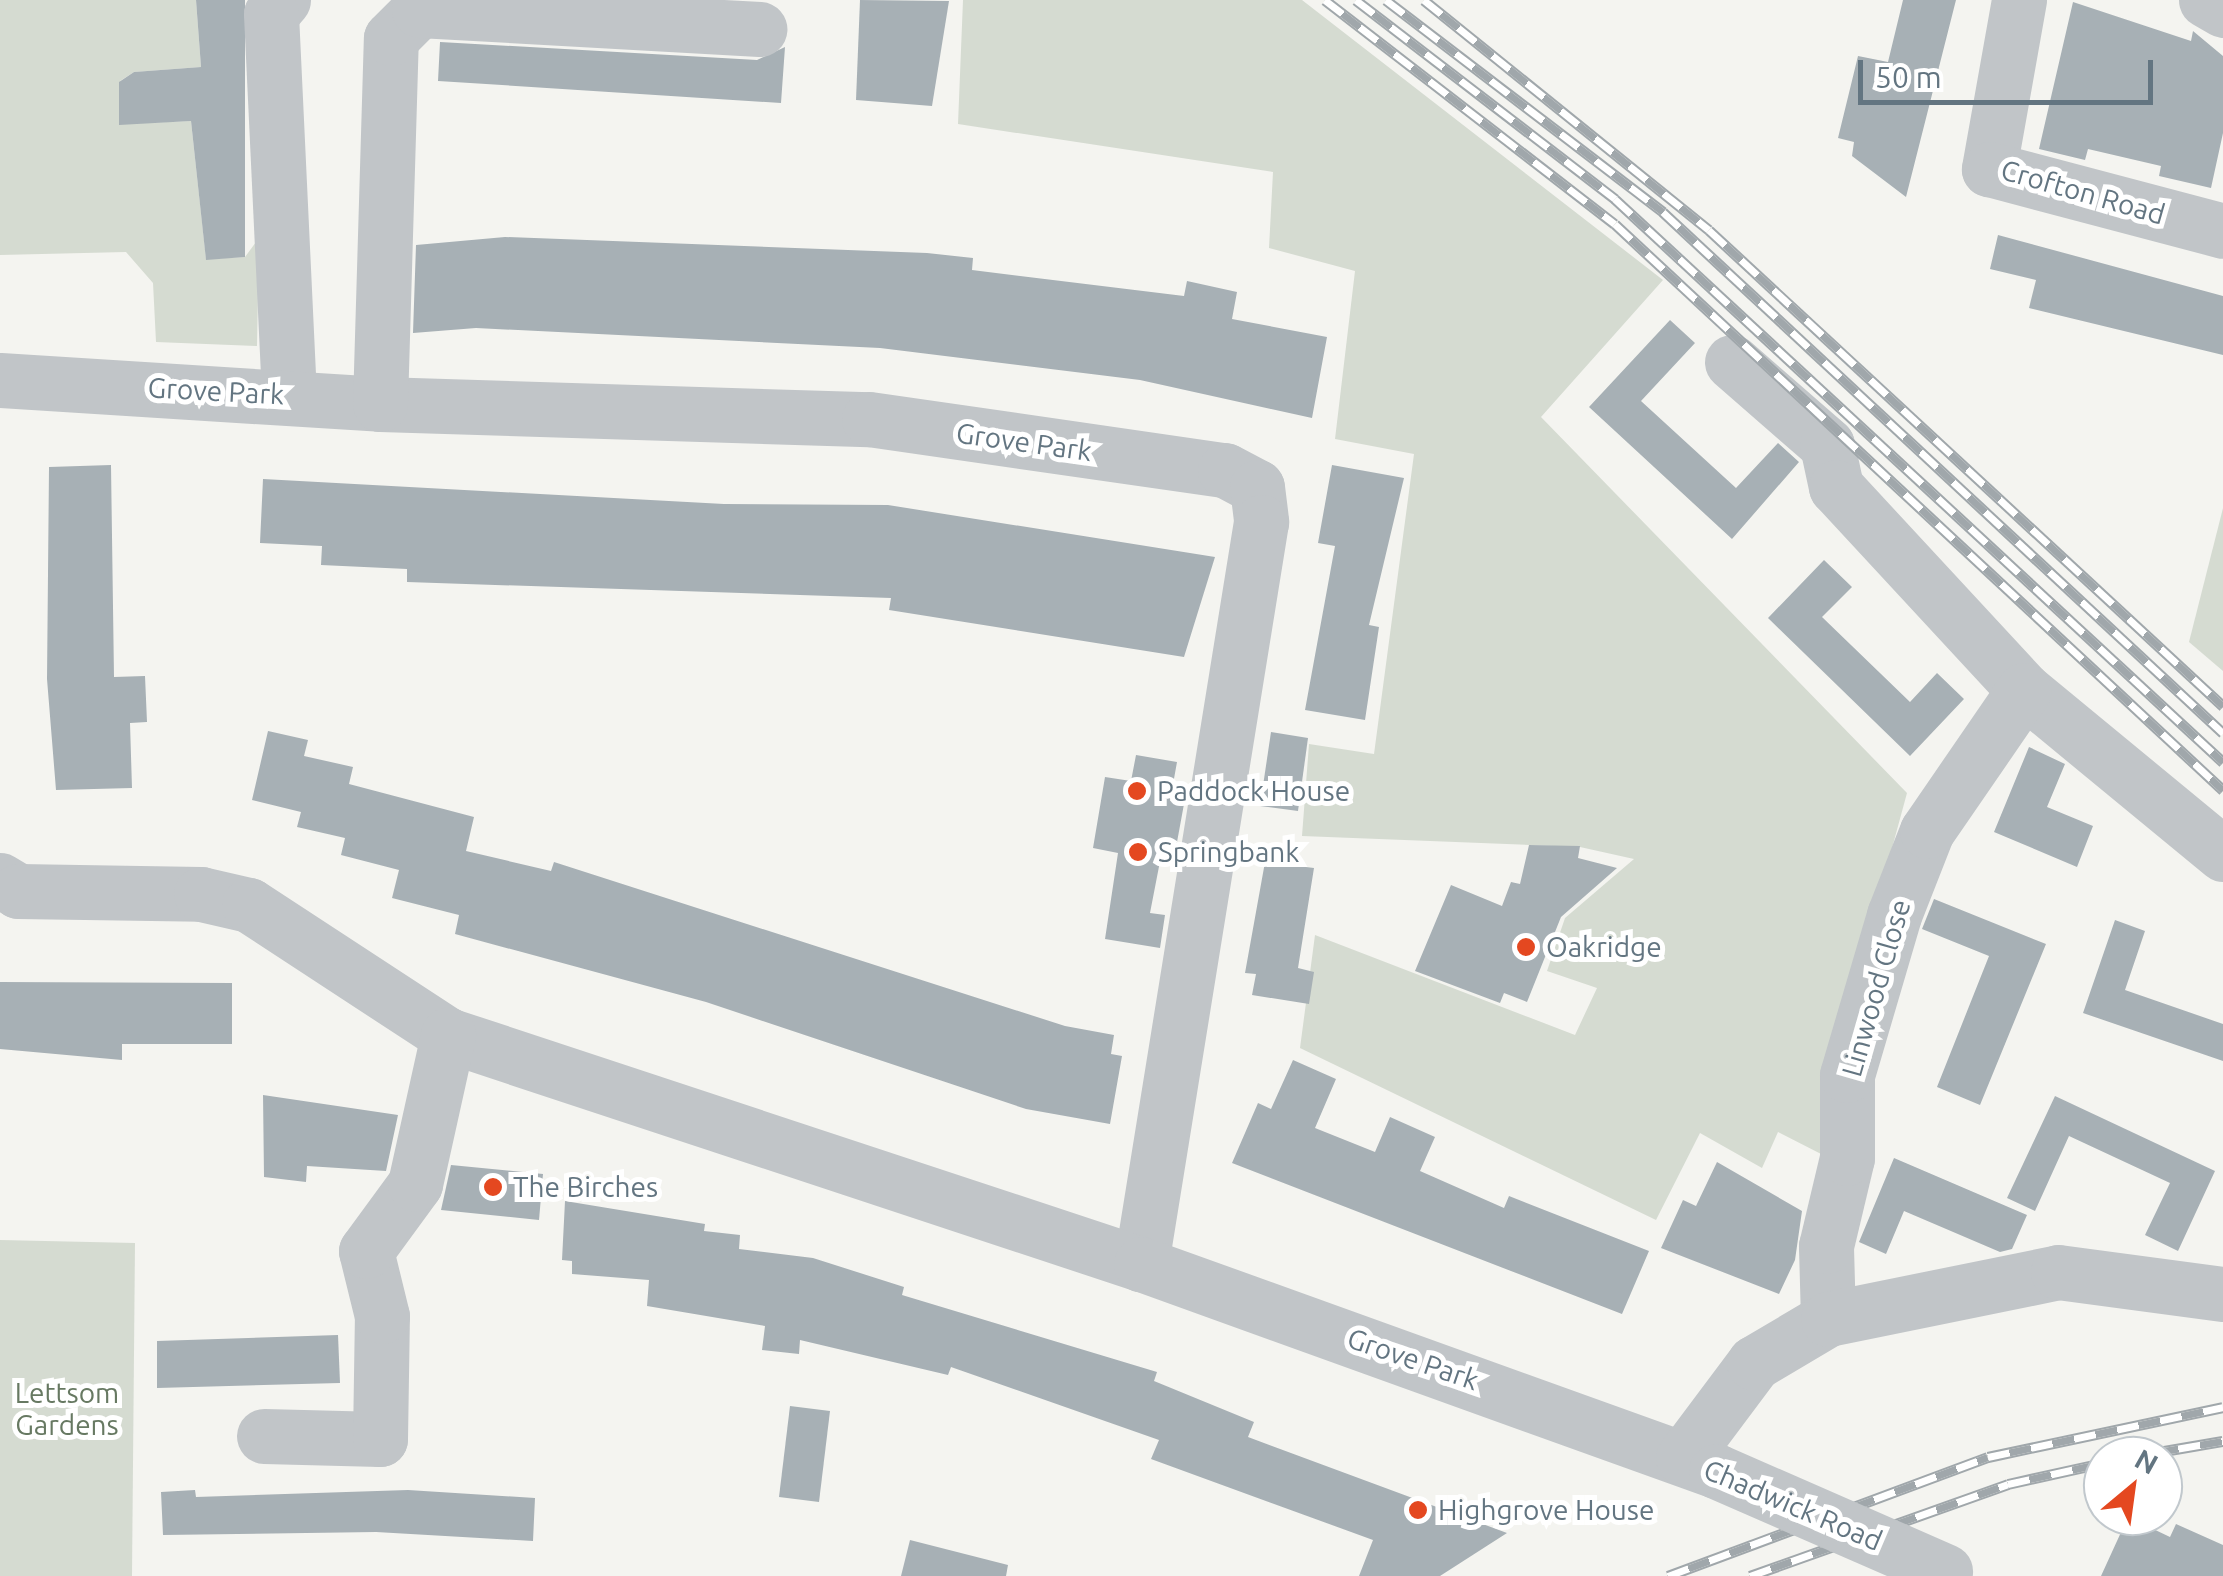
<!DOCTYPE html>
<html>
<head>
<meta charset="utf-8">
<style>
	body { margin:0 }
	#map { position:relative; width:2223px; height:1576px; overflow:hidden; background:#f4f4f0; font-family:Ubuntu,sans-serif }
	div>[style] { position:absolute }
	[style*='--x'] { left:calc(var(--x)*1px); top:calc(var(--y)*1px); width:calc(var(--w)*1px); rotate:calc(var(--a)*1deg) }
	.green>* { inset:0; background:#d5dbd1 }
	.building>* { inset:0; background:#a7b0b5 }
	.minor>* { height:55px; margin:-27.5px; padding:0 27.5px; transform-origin:27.5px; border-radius:27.5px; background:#c1c5c8 }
	.rail>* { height:11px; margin-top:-5.5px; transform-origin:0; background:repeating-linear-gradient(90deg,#fff 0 22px,#a0a7ab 0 44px); box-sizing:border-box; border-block:2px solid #a0a7ab }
	.minor-bridge>* { height:55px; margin:-27.5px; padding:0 27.5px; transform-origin:27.5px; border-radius:27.5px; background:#c1c5c8 }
	.dots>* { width:28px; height:28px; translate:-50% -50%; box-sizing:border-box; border:5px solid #fff; border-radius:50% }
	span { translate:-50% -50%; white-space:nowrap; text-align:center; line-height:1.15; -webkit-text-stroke:10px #fff; paint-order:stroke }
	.street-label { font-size:28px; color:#637581 }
	.poi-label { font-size:28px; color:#637581 }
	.left { translate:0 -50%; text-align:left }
	.park-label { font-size:28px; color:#677962 }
	.north { position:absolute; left:2083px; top:1436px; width:100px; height:100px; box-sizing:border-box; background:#fff; border:2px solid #c1c8cd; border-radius:50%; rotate:29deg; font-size:28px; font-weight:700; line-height:40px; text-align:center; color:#637581 }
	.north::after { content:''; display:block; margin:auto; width:35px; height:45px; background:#e44820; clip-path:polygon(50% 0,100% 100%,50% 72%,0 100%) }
	.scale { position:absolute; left:1858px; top:60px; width:295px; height:45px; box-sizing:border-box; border:5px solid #637581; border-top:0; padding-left:12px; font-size:30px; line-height:35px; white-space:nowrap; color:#637581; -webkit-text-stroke:8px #fff; paint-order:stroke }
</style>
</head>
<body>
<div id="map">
	<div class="green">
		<div style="clip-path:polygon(0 0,196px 0,201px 67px,134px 72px,120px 81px,119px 124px,191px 121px,206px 259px,245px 257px,259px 238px,257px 346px,156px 342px,153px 283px,126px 252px,0 255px)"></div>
		<div style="clip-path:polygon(963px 0,1302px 0,1663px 280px,1541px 417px,1907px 793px,1832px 1069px,1825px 1156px,1778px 1132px,1762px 1168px,1700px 1133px,1656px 1220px,1300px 1048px,1315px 935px,1575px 1035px,1597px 988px,1547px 971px,1565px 918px,1634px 859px,1580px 847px,1302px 836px,1309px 744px,1374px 754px,1414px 454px,1335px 439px,1355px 271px,1269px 248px,1273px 172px,958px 124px)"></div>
		<div style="clip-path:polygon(2223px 508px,2223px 671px,2189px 642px)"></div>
		<div style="clip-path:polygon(0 1240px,135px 1243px,132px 1576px,0 1576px)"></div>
	</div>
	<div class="building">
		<div style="clip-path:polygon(196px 0,245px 0,245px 257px,206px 260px,191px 121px,119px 125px,119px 82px,134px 72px,201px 67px)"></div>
		<div style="clip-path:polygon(860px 0,949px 1px,932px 106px,856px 100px)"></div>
		<div style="clip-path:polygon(1903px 0,1956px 0,1906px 197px,1852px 156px,1854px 142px,1838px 138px,1858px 56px,1888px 62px)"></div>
		<div style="clip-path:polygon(2073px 2px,2191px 41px,2193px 31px,2223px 56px,2223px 133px,2211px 188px,2159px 176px,2161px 166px,2088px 149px,2085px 160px,2039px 149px)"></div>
		<div style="clip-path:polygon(440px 42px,757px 60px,785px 47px,781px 103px,438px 81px)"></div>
		<div style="clip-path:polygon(1998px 235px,2223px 296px,2223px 355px,2029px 308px,2036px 280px,1990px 269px)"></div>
		<div style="clip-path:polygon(505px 237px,927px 253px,973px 258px,972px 270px,1184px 296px,1187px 281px,1237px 292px,1232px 319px,1327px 337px,1312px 418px,1140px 380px,880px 348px,476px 328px,413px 333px,416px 245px)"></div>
		<div style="clip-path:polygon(1670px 320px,1695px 343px,1641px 401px,1736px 488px,1778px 443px,1799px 462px,1732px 539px,1589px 407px)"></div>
		<div style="clip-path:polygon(111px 465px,114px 677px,145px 676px,147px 722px,130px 723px,132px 788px,56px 790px,47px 679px,49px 467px)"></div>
		<div style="clip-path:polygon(1332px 465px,1404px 478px,1369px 625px,1379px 627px,1365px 720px,1305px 710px,1335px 546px,1318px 543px)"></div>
		<div style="clip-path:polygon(263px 479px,724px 504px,888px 505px,1215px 557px,1184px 657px,889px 610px,891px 598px,407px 582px,407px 569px,321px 565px,322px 546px,260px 543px)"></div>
		<div style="clip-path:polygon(1824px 560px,1852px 587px,1822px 617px,1910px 702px,1937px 673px,1964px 699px,1910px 756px,1768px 618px)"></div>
		<div style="clip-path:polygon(268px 731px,308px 740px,304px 756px,353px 767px,349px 784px,474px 817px,466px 851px,551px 871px,554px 862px,1065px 1026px,1114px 1035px,1111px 1054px,1122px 1056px,1110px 1124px,1026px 1109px,706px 1002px,455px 934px,459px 915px,392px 898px,399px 870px,341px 855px,345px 838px,297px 827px,301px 812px,252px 800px)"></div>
		<div style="clip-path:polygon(1271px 732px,1308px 738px,1298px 811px,1260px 806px)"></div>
		<div style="clip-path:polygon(2029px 747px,2065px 764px,2047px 807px,2093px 826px,2077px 867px,1994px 832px)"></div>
		<div style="clip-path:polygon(1136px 755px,1177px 762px,1170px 801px,1184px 804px,1175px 853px,1162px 851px,1150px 913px,1165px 915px,1160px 948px,1105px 939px,1118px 853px,1093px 848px,1105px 777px,1131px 781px)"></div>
		<div style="clip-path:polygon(1529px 845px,1580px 846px,1578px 858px,1617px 868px,1561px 917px,1527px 1002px,1504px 993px,1500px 1003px,1415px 971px,1451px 885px,1502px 906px,1511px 882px,1520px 884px)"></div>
		<div style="clip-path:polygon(1265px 862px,1314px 868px,1298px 968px,1314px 972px,1309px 1004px,1252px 995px,1256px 974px,1245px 973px)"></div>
		<div style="clip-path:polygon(1934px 899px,2046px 944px,1980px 1105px,1937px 1087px,1989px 956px,1922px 929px)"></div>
		<div style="clip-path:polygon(2115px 920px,2145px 931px,2125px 990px,2223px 1024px,2223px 1061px,2083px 1013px)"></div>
		<div style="clip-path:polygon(0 982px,232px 983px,232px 1044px,122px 1044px,122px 1060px,0 1049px)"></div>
		<div style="clip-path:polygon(1293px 1060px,1336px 1079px,1315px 1128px,1375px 1152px,1390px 1117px,1435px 1137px,1420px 1171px,1504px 1208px,1509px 1196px,1649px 1251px,1622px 1314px,1232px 1163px,1258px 1103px,1271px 1109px)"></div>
		<div style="clip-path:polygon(263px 1095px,398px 1115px,386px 1171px,307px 1166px,306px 1182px,264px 1177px)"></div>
		<div style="clip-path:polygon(2055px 1096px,2215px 1171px,2178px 1251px,2145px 1235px,2170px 1183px,2069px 1136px,2035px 1211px,2007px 1198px)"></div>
		<div style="clip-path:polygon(1894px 1158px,2027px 1215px,2012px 1249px,2000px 1252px,1904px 1211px,1886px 1254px,1859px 1242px)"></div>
		<div style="clip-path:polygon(1717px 1162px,1802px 1211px,1795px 1260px,1779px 1294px,1661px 1248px,1683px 1200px,1696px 1206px)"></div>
		<div style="clip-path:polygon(451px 1165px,543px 1174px,539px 1220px,441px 1210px)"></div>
		<div style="clip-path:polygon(565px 1201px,705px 1224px,704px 1231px,740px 1235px,739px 1249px,813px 1258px,904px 1287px,902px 1295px,1157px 1372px,1154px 1381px,1254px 1422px,1248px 1437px,1507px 1533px,1440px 1576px,1359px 1576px,1373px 1540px,1151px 1459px,1159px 1440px,951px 1367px,948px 1375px,800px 1340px,799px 1354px,762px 1350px,765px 1326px,647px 1306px,649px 1280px,572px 1274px,572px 1261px,562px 1260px)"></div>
		<div style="clip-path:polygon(338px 1335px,340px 1383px,157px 1388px,157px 1341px)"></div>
		<div style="clip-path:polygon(790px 1406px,830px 1411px,819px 1502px,779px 1497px)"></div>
		<div style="clip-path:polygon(195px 1490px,196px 1497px,408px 1490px,535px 1498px,533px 1541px,376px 1532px,163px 1535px,161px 1492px)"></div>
		<div style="clip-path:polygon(2128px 1517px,2170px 1537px,2176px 1524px,2223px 1545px,2223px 1576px,2101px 1576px)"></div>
		<div style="clip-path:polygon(910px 1540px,1008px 1565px,1006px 1576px,901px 1576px)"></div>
	</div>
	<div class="minor">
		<div style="--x:283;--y:0;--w:18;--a:131"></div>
		<div style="--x:271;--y:14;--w:380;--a:87.3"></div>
		<div style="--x:2019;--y:0;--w:172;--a:100.1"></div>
		<div style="--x:1989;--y:169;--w:242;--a:14.8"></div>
		<div style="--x:2206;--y:0;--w:20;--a:30"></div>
		<div style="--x:1732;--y:362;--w:126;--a:41.1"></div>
		<div style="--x:1827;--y:445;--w:43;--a:77.9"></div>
		<div style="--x:1836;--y:487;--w:277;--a:47.2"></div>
		<div style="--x:2024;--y:690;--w:258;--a:39.5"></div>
		<div style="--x:0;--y:380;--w:381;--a:3.6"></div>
		<div style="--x:380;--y:404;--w:489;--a:1.8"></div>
		<div style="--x:869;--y:419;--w:360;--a:8.2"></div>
		<div style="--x:1225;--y:470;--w:36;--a:28"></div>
		<div style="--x:1257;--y:487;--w:35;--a:83"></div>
		<div style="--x:1261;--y:522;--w:752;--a:99.19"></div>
		<div style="--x:380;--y:404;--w:366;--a:-88.3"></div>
		<div style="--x:391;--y:38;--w:40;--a:-45"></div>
		<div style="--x:419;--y:10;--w:341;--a:3.2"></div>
		<div style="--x:0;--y:880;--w:21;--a:31"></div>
		<div style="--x:18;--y:891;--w:183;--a:0.9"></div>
		<div style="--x:201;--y:894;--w:49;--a:12.9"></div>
		<div style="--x:249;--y:905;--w:238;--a:33.2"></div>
		<div style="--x:448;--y:1035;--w:730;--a:18.29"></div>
		<div style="--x:1141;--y:1264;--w:611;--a:19.8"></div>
		<div style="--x:1828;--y:1319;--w:73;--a:-91.6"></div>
		<div style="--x:1826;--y:1246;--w:90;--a:-76.6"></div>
		<div style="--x:1847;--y:1158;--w:83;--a:-90"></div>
		<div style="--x:1847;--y:1075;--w:167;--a:-73.6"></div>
		<div style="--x:1894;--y:915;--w:90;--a:-68.6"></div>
		<div style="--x:1927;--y:831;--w:171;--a:-55.5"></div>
		<div style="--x:264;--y:1436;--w:116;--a:1.5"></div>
		<div style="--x:380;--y:1439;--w:123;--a:-89.1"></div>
		<div style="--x:382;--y:1316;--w:67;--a:-103.8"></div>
		<div style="--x:366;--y:1251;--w:83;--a:-53.8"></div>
		<div style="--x:415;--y:1184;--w:153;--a:-77.5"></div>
		<div style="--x:1683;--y:1458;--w:119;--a:-53.2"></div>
		<div style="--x:1754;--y:1363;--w:86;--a:-30.7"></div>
		<div style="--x:1828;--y:1319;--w:235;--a:-11.5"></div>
		<div style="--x:2058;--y:1272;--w:166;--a:7.6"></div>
	</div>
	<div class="rail">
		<div style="--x:1325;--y:0;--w:366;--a:37.7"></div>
		<div style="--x:1615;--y:224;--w:831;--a:42.95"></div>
		<div style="--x:1356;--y:0;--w:327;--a:37.5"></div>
		<div style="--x:1615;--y:199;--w:829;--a:42.8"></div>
		<div style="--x:1386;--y:0;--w:349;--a:37.4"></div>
		<div style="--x:1663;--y:212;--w:765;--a:42.93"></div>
		<div style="--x:1424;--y:0;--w:366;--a:38.9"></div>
		<div style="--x:1709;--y:230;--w:701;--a:42.8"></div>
		<div style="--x:2135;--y:1456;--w:89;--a:-9.7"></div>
		<div style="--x:1668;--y:1576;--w:341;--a:-20.4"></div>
		<div style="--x:1988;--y:1457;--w:240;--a:-12"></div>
		<div style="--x:1750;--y:1576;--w:274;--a:-19.6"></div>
		<div style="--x:2008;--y:1484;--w:97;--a:-12.5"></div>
	</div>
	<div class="minor-bridge">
		<div style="--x:1716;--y:1471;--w:250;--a:23.6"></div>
	</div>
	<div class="dots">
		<div style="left:1137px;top:791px;background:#e44820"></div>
		<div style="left:1138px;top:852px;background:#e44820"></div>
		<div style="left:1526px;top:947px;background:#e44820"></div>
		<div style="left:493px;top:1187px;background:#e44820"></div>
		<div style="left:1418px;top:1510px;background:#e44820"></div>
	</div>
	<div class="street-label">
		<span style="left:2083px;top:192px;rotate:16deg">Crofton Road</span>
		<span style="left:216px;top:391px;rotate:3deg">Grove Park</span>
		<span style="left:1024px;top:442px;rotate:8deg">Grove Park</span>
		<span style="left:1876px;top:988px;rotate:-74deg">Linwood Close</span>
		<span style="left:1413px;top:1359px;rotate:19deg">Grove Park</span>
		<span style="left:1793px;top:1505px;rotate:23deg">Chadwick Road</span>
	</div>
	<div class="poi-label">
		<span class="left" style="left:1157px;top:791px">Paddock House</span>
		<span class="left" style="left:1158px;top:852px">Springbank</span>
		<span class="left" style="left:1546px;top:947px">Oakridge</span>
		<span class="left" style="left:513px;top:1187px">The Birches</span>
		<span class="left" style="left:1438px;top:1510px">Highgrove House</span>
	</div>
	<div class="park-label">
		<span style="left:67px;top:1409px">Lettsom<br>Gardens</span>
	</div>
	<div class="north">N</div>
	<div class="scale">50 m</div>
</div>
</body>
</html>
